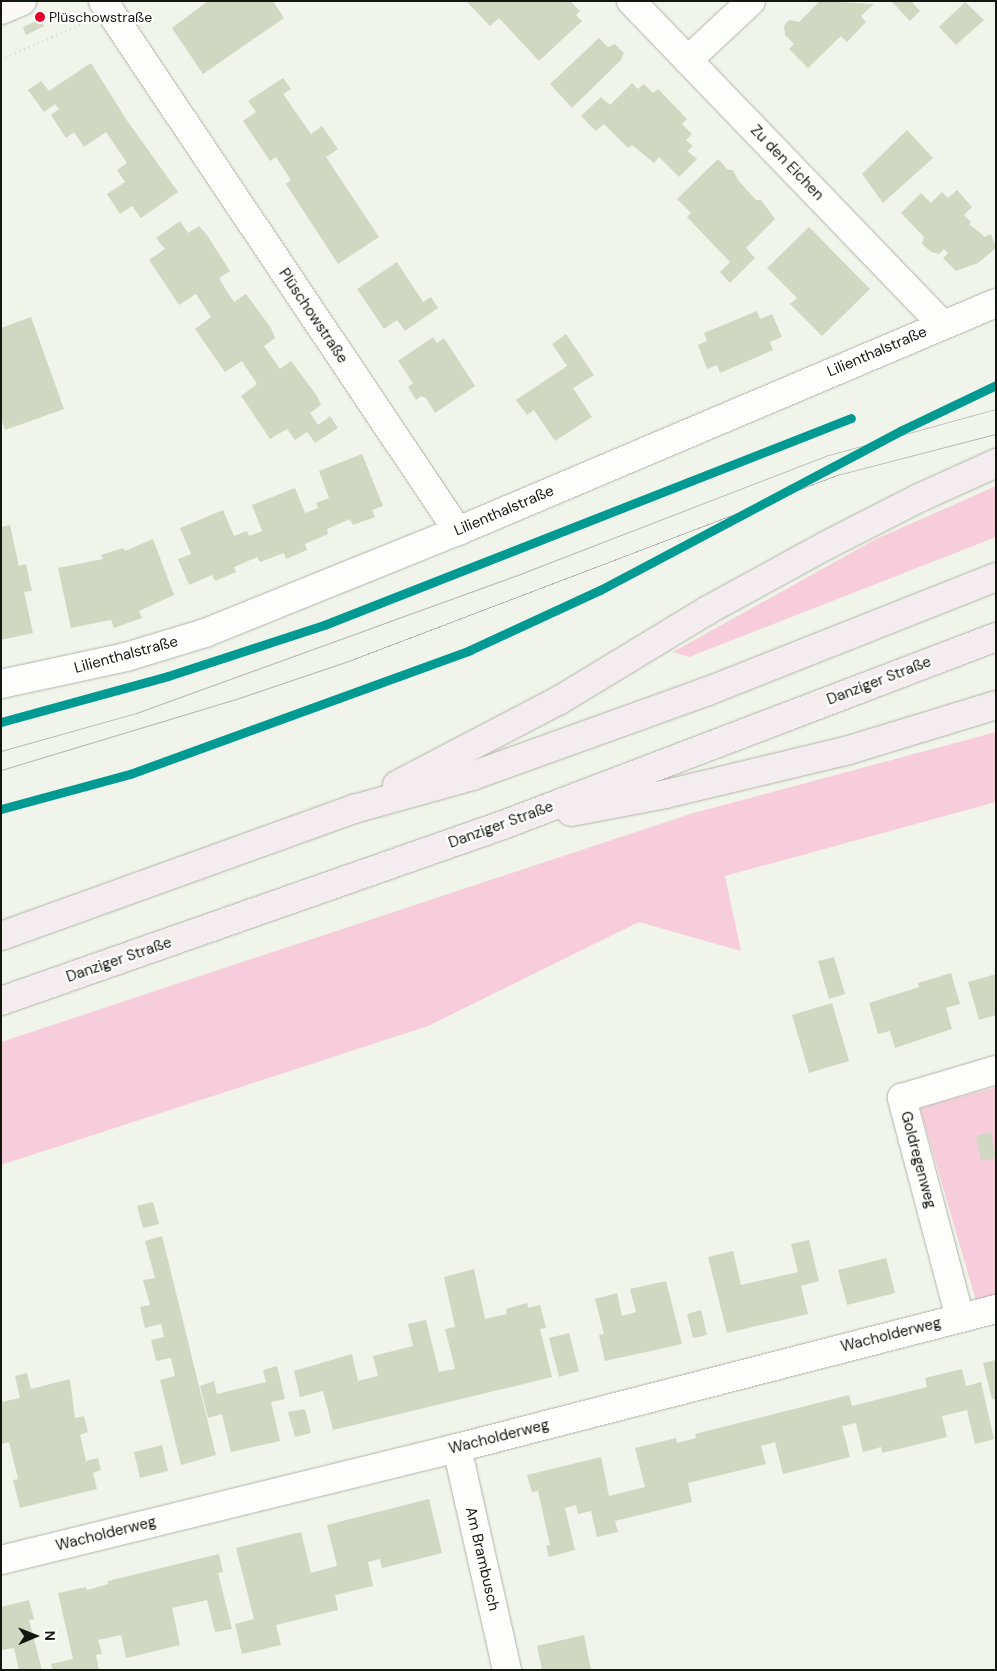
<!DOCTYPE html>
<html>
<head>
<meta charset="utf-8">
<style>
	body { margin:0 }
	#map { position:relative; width:997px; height:1671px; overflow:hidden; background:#f0f4ea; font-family:"DM Sans",sans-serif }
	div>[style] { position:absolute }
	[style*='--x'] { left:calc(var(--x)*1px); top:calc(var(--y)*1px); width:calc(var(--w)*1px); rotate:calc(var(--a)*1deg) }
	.green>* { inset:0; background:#f7cddc }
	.building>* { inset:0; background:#d0d8c2 }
	.path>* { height:3px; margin-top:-1.5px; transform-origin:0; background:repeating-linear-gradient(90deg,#dadbd8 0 1px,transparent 0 5px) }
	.roads { filter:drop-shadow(0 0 1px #b0b3ab) drop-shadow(0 0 1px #b0b3ab) }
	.street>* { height:28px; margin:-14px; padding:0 14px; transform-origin:14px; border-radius:14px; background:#fdfdfc }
	.secondary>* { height:28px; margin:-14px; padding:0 14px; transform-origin:14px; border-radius:14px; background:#faf9f8 }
	.highway>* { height:28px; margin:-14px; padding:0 14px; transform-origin:14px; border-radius:14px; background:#f4edef }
	.tram>* { height:1px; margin:-0.5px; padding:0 0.5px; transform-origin:0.5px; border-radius:0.5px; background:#b5b6b4 }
	.metro-1>* { height:9px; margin:-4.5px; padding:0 4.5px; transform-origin:4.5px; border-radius:4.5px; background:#009a93 }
	.dots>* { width:14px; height:14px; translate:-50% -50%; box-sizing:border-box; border:2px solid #fff; border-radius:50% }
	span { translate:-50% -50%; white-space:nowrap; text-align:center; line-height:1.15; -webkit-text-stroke:4.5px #fff; paint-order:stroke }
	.bus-label { font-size:14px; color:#141610 }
	.left { translate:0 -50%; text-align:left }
	.street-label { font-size:15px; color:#141610 }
	.frame { position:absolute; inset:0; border:2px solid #141610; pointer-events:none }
	.north { position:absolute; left:10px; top:1611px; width:50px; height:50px; -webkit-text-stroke:4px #fff; paint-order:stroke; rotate:89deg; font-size:14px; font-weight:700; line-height:20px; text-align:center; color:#141610 }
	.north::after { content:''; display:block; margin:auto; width:18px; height:22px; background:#141610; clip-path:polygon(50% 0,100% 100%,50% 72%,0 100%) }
</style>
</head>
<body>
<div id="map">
	<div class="green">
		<div style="clip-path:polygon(996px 486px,996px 537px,689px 657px,673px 652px,876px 539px)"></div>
		<div style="clip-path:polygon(996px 732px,996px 802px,725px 876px,741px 951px,639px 922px,428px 1026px,1px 1165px,1px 1042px,690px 814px)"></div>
		<div style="clip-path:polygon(996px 1087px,996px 1296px,976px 1301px,920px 1108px)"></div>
	</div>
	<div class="building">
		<div style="clip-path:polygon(208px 1px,273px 1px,284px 18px,203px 74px,172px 28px)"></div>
		<div style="clip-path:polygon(466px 1px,570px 1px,580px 11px,576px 15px,582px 21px,539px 61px,499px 18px,490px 26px)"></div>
		<div style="clip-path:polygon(820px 1px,874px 4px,861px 16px,866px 22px,847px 42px,841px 36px,808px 68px,789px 49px,794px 44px,785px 35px,784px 26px,789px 20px,799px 22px)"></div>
		<div style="clip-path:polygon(891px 1px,911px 1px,920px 11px,910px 21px)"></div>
		<div style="clip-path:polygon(965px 2px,984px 20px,956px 45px,939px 27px)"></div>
		<div style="clip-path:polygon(41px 19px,44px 26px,26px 35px,23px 27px)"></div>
		<div style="clip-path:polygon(599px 38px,608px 47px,615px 44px,624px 53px,621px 60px,572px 108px,550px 84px)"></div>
		<div style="clip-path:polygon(91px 63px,126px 119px,178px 192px,141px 218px,132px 206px,120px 214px,107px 194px,125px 182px,117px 170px,127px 163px,106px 132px,84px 147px,74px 132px,66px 138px,51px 115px,59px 109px,55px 104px,44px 112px,28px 90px,41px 81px,49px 91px)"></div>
		<div style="clip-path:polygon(283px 78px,291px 89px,283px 94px,311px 134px,322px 126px,338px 149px,326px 157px,379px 237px,338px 264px,286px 184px,291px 180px,276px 157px,270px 161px,243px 121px,256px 112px,248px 101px)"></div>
		<div style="clip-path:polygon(632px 83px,638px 89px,644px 84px,653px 93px,658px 89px,687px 119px,682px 124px,692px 134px,686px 140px,693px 146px,687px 151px,697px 159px,679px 177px,659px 157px,654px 163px,632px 145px,628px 148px,604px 124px,596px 131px,581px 116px,601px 97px,610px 105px)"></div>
		<div style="clip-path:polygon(907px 130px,933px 158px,883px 203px,862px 174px)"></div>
		<div style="clip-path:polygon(718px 159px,728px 170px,733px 170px,738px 180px,756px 200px,761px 200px,775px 219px,746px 248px,755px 258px,730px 283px,720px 272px,730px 262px,687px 217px,691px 213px,677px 199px)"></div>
		<div style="clip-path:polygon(957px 190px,972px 207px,964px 215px,971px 222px,969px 224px,985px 237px,991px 234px,996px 248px,978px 263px,956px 271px,943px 258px,948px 253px,944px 249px,939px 254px,931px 252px,922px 244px,924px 237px,901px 213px,921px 193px,931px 203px,942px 192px,948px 198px)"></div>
		<div style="clip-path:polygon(180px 221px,188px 233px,199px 226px,207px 235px,230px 271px,219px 278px,226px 290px,234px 302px,246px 294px,271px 328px,275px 338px,264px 346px,280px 369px,291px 361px,317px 396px,321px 405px,310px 413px,318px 425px,330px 416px,338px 428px,315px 443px,307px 432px,295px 440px,287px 429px,270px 439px,241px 396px,257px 384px,242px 361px,225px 372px,195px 329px,211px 317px,196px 294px,179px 305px,149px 260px,165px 249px,156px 238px)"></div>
		<div style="clip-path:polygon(809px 227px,870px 289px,822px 336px,790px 304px,797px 298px,767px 268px)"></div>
		<div style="clip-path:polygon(397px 262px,423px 302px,431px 297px,438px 308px,405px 331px,397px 320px,384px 329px,357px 289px)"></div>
		<div style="clip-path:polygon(757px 311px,760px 319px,772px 314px,782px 337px,770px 342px,773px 350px,720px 373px,717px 365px,707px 369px,698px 345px,707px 341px,704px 333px)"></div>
		<div style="clip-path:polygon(31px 317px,64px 409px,5px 430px,1px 418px,1px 328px)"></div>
		<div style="clip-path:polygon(566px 334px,594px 375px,573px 388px,592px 417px,555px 441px,534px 410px,527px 415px,516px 400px,567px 366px,552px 344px)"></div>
		<div style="clip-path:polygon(433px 337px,437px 343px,444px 338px,475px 386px,435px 413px,426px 398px,421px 396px,416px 400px,408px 387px,413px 383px,398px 361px)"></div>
		<div style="clip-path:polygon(362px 454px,383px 506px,372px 510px,375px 517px,353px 525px,350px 519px,327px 529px,328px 534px,305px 544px,307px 550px,286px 559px,284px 553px,260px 562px,257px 557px,234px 567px,236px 572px,215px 581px,212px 575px,189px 585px,178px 559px,191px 554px,180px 528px,223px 510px,234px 536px,247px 531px,249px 536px,262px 531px,252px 505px,295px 488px,305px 513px,318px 508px,316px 503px,329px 498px,319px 471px)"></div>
		<div style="clip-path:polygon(10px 525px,19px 566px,26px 564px,32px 591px,24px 592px,33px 633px,1px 640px,1px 527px)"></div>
		<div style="clip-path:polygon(153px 539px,174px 595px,139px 611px,142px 618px,114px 628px,111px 620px,71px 628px,58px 568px,103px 559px,101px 555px,123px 548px,125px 551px)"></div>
		<div style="clip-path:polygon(834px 957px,845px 994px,829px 999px,818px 961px)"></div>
		<div style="clip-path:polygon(951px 973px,960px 1004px,946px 1008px,952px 1029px,895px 1048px,890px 1031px,878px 1034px,869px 1003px,919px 987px,918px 983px)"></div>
		<div style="clip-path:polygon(996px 974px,996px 1015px,979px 1020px,968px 982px)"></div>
		<div style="clip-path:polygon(832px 1003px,849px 1061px,809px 1073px,792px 1015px)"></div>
		<div style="clip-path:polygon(991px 1132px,996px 1158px,981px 1161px,976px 1136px)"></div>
		<div style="clip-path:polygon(153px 1202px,159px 1224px,143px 1228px,137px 1206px)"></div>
		<div style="clip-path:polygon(162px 1236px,216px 1455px,181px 1465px,160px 1380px,175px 1376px,171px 1358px,156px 1361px,151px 1340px,164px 1337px,161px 1324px,145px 1328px,140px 1307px,150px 1305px,143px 1280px,155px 1278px,145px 1241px)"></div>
		<div style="clip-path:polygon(809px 1240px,819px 1281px,801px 1286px,808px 1314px,727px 1333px,708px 1257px,733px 1251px,741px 1285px,798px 1272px,791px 1244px)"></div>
		<div style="clip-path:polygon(886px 1258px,895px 1293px,847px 1305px,838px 1270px)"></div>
		<div style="clip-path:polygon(474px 1269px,485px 1319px,507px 1314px,506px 1309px,527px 1303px,528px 1308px,540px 1305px,546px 1328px,540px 1329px,552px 1377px,333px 1430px,323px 1391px,300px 1397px,294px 1371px,352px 1354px,358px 1381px,378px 1376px,373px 1356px,413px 1346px,408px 1324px,426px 1320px,439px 1372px,455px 1369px,445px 1329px,455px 1327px,444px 1277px)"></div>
		<div style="clip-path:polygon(666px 1281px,682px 1344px,605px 1361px,599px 1335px,604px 1334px,595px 1299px,617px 1293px,622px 1316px,636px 1312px,630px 1289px)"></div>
		<div style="clip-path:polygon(701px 1310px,707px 1335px,693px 1338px,687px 1314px)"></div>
		<div style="clip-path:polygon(569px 1333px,579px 1371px,559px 1377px,549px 1338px)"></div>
		<div style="clip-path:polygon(996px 1360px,996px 1399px,992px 1399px,983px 1363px)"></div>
		<div style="clip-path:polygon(277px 1366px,285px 1399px,271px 1402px,280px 1441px,231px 1452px,222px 1414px,208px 1418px,200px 1386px,214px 1381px,217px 1394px,266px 1382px,263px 1370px)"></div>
		<div style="clip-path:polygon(962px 1369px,966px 1386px,981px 1382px,994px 1439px,975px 1444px,967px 1410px,942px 1416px,947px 1437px,882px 1453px,881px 1447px,863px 1452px,856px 1423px,842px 1426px,850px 1457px,783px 1474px,775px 1442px,761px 1446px,766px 1464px,688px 1483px,692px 1502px,615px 1521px,618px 1532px,597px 1537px,591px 1511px,578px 1514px,576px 1505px,565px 1508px,575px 1550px,549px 1557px,546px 1546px,550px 1545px,538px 1491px,532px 1492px,527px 1475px,601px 1457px,609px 1496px,645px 1487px,635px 1448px,676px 1438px,677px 1443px,696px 1438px,695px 1434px,849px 1395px,852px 1406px,927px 1387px,925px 1378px)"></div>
		<div style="clip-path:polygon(27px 1373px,31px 1389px,70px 1379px,75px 1418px,84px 1416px,88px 1432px,80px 1435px,86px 1461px,98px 1458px,101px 1470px,93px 1473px,97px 1489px,20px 1508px,13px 1480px,18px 1479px,9px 1442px,1px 1444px,1px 1402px,20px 1398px,15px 1376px)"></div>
		<div style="clip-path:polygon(305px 1409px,311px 1433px,295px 1437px,288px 1412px)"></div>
		<div style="clip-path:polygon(162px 1445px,168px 1471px,140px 1478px,134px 1452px)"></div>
		<div style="clip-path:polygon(429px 1499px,442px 1553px,382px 1568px,380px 1559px,368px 1562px,373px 1586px,335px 1595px,338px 1610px,276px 1625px,281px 1645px,242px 1654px,235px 1624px,254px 1619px,236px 1548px,301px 1532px,311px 1573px,337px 1566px,327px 1525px)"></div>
		<div style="clip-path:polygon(219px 1554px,223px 1572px,218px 1573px,232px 1629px,215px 1632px,207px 1600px,172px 1608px,180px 1645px,126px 1658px,121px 1635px,98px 1640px,102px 1654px,96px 1655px,99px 1670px,53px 1670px,51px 1664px,73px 1659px,58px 1593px,86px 1587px,87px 1590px,108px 1584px,108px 1581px)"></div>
		<div style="clip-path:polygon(29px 1600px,34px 1619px,29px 1620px,42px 1670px,19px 1670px,14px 1648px,1px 1650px,1px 1607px)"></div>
		<div style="clip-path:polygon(584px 1635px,591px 1670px,542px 1670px,537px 1646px)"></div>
	</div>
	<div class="path">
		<div style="--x:1;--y:59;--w:90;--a:-23.7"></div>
	</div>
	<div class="roads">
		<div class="street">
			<div style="--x:103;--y:1;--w:638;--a:56.19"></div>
			<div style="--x:631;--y:1;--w:448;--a:46.1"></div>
			<div style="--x:688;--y:60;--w:86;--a:-43.1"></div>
			<div style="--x:1;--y:684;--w:128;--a:-12.2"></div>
			<div style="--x:126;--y:657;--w:83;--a:-16.9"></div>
			<div style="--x:205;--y:633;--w:273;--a:-22"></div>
			<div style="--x:458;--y:531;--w:584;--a:-22.97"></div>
			<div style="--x:960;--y:1318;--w:228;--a:-104.8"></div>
			<div style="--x:902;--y:1098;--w:98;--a:-16.6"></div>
			<div style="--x:457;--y:1448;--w:228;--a:77.3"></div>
			<div style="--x:1;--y:1560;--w:470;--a:-13.8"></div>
			<div style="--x:457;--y:1448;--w:557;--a:-14.46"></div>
		</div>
		<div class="secondary">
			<div style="--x:1;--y:10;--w:23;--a:-23"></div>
		</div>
		<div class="highway">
			<div style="--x:397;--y:785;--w:182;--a:-27.6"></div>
			<div style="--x:558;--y:701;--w:175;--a:-31.2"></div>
			<div style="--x:708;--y:610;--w:133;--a:-28.7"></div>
			<div style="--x:825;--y:546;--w:106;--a:-27.1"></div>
			<div style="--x:919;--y:498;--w:85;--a:-24.4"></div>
			<div style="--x:571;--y:812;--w:97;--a:-10.7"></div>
			<div style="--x:666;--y:794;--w:188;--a:-13.5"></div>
			<div style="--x:849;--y:750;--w:154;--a:-17"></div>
			<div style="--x:1;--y:936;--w:375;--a:-19.8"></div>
			<div style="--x:354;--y:809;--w:123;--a:-15.6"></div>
			<div style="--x:472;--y:776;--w:251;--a:-19.8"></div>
			<div style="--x:708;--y:691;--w:310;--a:-21.6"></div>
			<div style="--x:1;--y:1001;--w:532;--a:-19.32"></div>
			<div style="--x:503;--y:825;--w:528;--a:-20.87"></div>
		</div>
	</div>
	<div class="tram">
		<div style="--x:1;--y:751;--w:140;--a:-15.7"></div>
		<div style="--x:136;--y:713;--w:414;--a:-19.9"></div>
		<div style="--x:525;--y:572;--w:322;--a:-21.1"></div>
		<div style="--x:825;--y:456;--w:177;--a:-15.4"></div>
		<div style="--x:1;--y:770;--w:249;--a:-16.8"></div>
		<div style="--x:239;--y:698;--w:118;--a:-18.7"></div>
		<div style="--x:351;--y:660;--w:520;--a:-20.84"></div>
		<div style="--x:837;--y:475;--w:164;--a:-14.5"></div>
	</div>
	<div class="metro-1">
		<div style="--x:1;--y:722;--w:173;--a:-15.4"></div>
		<div style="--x:168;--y:676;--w:164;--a:-18.1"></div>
		<div style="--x:324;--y:625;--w:566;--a:-21.44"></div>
		<div style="--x:1;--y:809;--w:134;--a:-15.2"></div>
		<div style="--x:130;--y:774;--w:362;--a:-20"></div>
		<div style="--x:470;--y:650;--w:143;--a:-24.8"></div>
		<div style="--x:600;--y:590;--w:340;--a:-27.9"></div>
		<div style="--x:900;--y:431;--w:106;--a:-25.6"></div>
	</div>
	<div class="dots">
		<div style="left:40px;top:17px;background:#e4002b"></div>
	</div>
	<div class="bus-label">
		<span class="left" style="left:49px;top:17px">Plüschowstraße</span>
	</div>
	<div class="street-label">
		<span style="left:787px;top:163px;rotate:46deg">Zu den Eichen</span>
		<span style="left:313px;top:316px;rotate:56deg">Plüschowstraße</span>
		<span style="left:877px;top:352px;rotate:-23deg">Lilienthalstraße</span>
		<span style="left:504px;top:511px;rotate:-23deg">Lilienthalstraße</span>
		<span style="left:126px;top:655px;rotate:-15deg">Lilienthalstraße</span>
		<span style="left:879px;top:681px;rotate:-21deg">Danziger Straße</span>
		<span style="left:501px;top:825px;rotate:-20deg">Danziger Straße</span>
		<span style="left:119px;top:960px;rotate:-19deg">Danziger Straße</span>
		<span style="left:918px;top:1160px;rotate:75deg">Goldregenweg</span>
		<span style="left:891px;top:1335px;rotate:-14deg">Wacholderweg</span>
		<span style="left:499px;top:1437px;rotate:-14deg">Wacholderweg</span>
		<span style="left:106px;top:1534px;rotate:-14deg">Wacholderweg</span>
		<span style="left:482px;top:1559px;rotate:77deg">Am Brambusch</span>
	</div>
	<div class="frame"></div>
	<div class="north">N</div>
</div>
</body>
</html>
